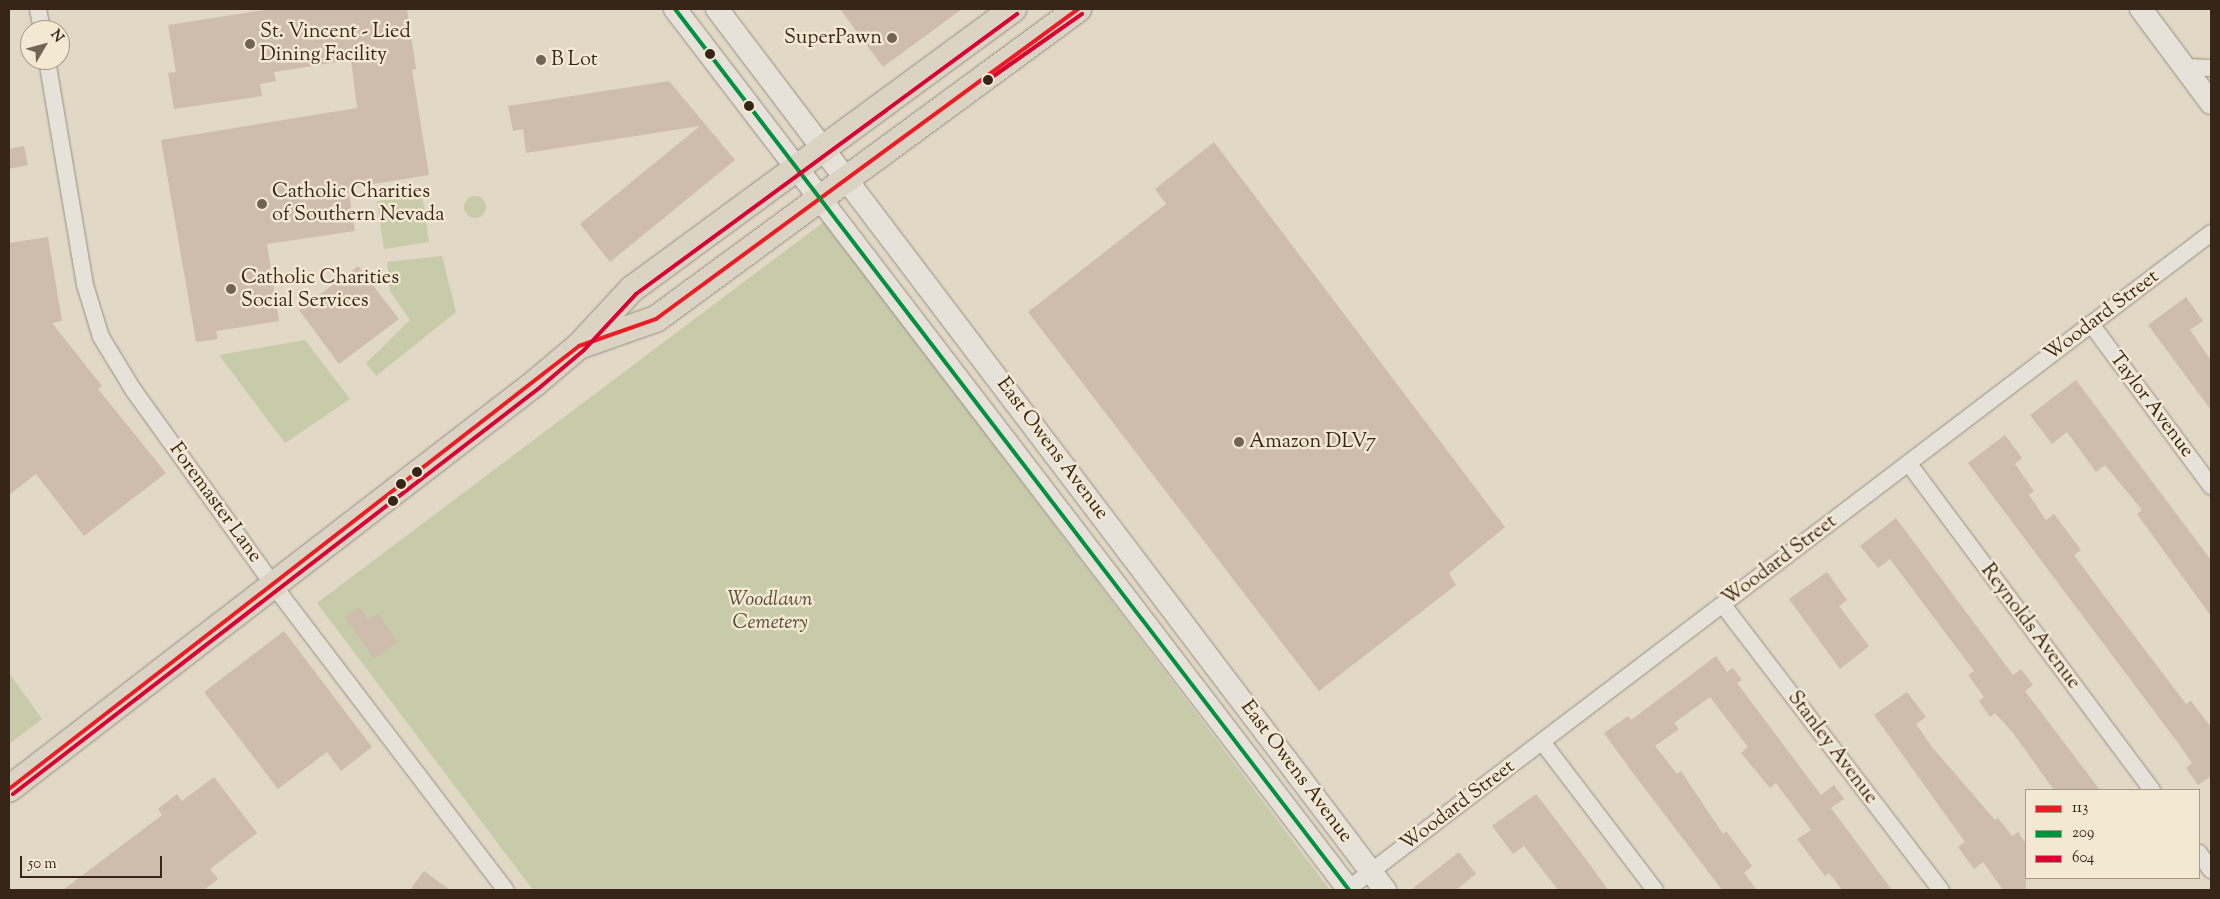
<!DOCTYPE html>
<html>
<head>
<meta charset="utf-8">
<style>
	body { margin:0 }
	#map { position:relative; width:2220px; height:899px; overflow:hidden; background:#e1d8c5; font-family:"Sorts Mill Goudy",serif }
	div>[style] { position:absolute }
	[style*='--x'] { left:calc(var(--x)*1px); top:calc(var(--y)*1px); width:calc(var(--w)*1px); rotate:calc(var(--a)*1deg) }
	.green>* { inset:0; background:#c8cbaa }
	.round { border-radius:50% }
	.building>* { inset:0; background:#cebdad }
	.roads { filter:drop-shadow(0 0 1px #968e82) drop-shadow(0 0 1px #968e82) }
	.street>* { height:16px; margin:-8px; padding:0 8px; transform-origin:8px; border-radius:8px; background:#e7e2d9 }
	.secondary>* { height:22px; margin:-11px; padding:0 11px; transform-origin:11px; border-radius:11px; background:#e7e2d9 }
	.primary>* { height:26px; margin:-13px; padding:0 13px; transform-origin:13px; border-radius:13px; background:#dbd3c4 }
	.bus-1>* { height:4px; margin:-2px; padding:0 2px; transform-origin:2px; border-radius:2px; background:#ed1b24 }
	.bus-2>* { height:4px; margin:-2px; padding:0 2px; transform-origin:2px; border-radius:2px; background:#009140 }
	.bus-3>* { height:4px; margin:-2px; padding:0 2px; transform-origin:2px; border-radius:2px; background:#da0032 }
	.dots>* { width:14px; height:14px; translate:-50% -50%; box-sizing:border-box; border:2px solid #f3e8d2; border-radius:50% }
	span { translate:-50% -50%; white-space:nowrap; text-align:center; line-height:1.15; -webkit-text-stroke:5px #f3e8d2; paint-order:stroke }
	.poi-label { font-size:20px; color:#372517 }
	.left { translate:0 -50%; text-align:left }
	.right { translate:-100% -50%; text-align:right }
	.street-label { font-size:20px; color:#372517 }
	.park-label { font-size:20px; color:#564c36; font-style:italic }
	.frame { position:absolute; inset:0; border:10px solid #372517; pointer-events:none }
	.legend { position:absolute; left:2025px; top:789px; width:175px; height:90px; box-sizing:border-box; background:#f3e8d2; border:1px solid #a89a87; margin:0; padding:6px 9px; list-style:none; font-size:15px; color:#372517 }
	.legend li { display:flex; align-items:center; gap:10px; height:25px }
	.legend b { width:25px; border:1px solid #a89a87 }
	.north { position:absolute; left:20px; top:20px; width:50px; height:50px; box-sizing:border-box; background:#f3e8d2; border:1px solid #a89a87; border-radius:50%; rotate:53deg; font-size:14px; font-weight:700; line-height:20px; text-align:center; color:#372517 }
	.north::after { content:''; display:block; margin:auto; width:18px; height:22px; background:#726454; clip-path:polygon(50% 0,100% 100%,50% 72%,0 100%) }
	.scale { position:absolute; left:20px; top:856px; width:142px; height:22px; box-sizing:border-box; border:2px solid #372517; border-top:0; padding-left:6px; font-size:15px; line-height:18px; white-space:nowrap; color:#372517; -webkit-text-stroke:4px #f3e8d2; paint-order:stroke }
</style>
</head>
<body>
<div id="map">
	<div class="green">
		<div style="clip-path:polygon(422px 194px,429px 242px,384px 249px,377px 201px)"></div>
		<div class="round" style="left:464px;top:196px;width:22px;height:22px"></div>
		<div style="clip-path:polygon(825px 221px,1330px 890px,533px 890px,317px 603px)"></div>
		<div style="clip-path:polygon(442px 256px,456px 312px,376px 376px,366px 363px,410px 320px,390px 291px,387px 262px)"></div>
		<div style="clip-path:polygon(305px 340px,350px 399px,285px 443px,219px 355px)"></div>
		<div style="clip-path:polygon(9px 673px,42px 719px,9px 744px)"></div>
	</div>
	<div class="building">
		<div style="clip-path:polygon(271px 9px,407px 9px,416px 69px,412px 70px,429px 175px,348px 188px,355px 231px,267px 244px,279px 321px,216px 331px,218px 339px,196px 342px,161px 140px,357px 108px,351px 60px,274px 72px,276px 81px,260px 84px,262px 96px,174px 109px,168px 73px,176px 72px,168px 25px)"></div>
		<div style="clip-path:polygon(840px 9px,962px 9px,883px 67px)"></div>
		<div style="clip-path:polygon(669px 81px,735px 160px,610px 262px,580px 224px,700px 126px,526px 153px,523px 129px,513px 131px,508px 106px)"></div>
		<div style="clip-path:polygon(1214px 142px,1505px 527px,1449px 573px,1456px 585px,1319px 691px,1028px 312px,1166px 204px,1155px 189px)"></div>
		<div style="clip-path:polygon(24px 146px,28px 165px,9px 169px,9px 149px)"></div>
		<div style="clip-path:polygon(48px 237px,62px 321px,52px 323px,102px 386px,98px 389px,166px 473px,84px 536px,36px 474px,9px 495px,9px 243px)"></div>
		<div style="clip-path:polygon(358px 266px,399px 319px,339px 364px,299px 310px)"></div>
		<div style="clip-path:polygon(2186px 297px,2203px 321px,2190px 330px,2211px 360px,2211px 410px,2148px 325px)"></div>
		<div style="clip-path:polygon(2076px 380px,2211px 560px,2211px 616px,2137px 514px,2142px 510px,2105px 465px,2096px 472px,2067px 432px,2052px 444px,2030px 415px)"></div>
		<div style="clip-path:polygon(2005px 435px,2022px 458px,2015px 464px,2034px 491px,2029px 495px,2046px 520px,2054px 514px,2081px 550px,2074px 555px,2105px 597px,2186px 704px,2191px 701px,2211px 727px,2211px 776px,2198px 785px,2186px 768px,2192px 763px,2178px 743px,1968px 463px)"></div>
		<div style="clip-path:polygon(1896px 518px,2013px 675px,2021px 669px,2033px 685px,2025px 691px,2100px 790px,2054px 790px,2013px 733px,1995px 713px,1990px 717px,1979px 701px,1984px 697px,1968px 675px,1974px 671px,1890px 559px,1878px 568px,1860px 546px)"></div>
		<div style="clip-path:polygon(1827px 572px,1847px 600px,1839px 606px,1869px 646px,1840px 669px,1789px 599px)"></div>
		<div style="clip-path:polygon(359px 607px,368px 620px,378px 614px,398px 642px,374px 659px,345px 617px)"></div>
		<div style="clip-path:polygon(284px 631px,372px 747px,341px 771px,327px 752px,278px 789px,204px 692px)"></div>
		<div style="clip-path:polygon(1716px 656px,1727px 672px,1733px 668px,1742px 680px,1737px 683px,1821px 795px,1834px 785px,1844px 799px,1831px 808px,1892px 890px,1842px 890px,1829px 873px,1825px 876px,1797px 839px,1811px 830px,1776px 783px,1770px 788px,1741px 753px,1748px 747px,1710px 697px,1674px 723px,1679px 729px,1655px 746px,1677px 774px,1681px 771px,1723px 834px,1726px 831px,1752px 866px,1744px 873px,1757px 890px,1722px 890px,1633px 773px,1604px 733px,1628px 716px,1631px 720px)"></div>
		<div style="clip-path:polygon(1907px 692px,1926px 717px,1916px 724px,1932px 747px,1995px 820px,1998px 818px,2012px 836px,2018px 832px,2026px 844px,2026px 890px,2003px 890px,1983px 862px,1974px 869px,1958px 847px,1965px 842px,1874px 715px)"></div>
		<div style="clip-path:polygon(214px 777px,257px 833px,210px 869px,218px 879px,204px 890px,63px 890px,162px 815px,158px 809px,177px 794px,182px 801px)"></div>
		<div style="clip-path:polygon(1536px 794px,1588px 862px,1608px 890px,1558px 890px,1524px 846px,1513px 854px,1492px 826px)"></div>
		<div style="clip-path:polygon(1459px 852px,1476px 874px,1456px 890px,1411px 890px)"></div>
		<div style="clip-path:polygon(424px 871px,450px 890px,410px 890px)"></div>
	</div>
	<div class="roads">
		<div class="street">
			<div style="--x:38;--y:9;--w:21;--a:79"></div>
			<div style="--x:47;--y:60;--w:228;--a:80.4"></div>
			<div style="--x:85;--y:285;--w:54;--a:72.9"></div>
			<div style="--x:101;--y:337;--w:63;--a:58.6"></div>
			<div style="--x:134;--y:391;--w:240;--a:54.3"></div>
			<div style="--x:274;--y:586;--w:382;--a:52.7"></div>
			<div style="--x:2184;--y:67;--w:27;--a:2"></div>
			<div style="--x:2091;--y:324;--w:202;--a:53.5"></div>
			<div style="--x:1909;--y:464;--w:407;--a:53.3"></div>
			<div style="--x:1723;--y:605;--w:359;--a:52.6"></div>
			<div style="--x:1543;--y:743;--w:185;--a:52.7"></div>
			<div style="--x:2199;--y:853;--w:21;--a:55"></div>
			<div style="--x:1348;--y:889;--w:1084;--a:-37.24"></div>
		</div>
		<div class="secondary">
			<div style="--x:675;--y:9;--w:1109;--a:52.58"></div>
			<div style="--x:717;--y:9;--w:1106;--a:52.83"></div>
			<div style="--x:2141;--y:9;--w:117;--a:53.3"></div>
		</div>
		<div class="primary">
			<div style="--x:582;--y:345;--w:78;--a:-19.4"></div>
			<div style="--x:656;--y:319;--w:524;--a:-36.3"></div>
			<div style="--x:9;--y:789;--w:663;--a:-37.65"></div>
			<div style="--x:534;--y:384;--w:59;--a:-40.2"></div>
			<div style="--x:579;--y:346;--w:78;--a:-47.1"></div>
			<div style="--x:632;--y:289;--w:473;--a:-36.3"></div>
		</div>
	</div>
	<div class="bus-1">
		<div style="--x:9;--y:789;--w:722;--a:-37.85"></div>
		<div style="--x:579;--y:346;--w:82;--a:-19.3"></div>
		<div style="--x:656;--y:319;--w:524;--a:-36.3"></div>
	</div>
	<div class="bus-2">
		<div style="--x:675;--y:9;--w:1109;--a:52.58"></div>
	</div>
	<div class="bus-3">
		<div style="--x:988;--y:80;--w:115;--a:-35.1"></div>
		<div style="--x:13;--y:794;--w:663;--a:-37.65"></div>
		<div style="--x:538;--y:389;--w:60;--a:-40.3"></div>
		<div style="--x:584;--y:350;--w:76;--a:-47.1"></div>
		<div style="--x:636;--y:294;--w:473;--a:-36.3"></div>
	</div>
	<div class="dots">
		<div style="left:892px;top:38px;background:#726454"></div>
		<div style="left:250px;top:44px;background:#726454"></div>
		<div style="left:710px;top:54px;background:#372517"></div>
		<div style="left:541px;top:60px;background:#726454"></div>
		<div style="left:988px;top:80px;background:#372517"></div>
		<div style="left:749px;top:106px;background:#372517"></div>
		<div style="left:262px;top:204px;background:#726454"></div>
		<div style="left:231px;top:289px;background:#726454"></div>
		<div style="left:1239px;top:442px;background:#726454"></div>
		<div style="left:417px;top:472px;background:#372517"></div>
		<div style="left:401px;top:484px;background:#372517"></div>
		<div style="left:393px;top:501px;background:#372517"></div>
	</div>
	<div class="poi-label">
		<span class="left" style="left:260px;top:44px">St. Vincent - Lied<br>Dining Facility</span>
		<span class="right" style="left:882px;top:38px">SuperPawn</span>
		<span class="left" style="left:551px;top:60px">B Lot</span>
		<span class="left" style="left:272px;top:204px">Catholic Charities<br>of Southern Nevada</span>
		<span class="left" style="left:241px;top:290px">Catholic Charities<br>Social Services</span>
		<span class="left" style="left:1249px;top:442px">Amazon DLV7</span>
	</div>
	<div class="street-label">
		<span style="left:2102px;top:316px;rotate:-37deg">Woodard Street</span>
		<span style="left:2151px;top:405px;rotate:53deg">Taylor Avenue</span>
		<span style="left:1052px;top:449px;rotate:53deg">East Owens Avenue</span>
		<span style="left:215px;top:503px;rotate:54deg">Foremaster Lane</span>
		<span style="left:1780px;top:561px;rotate:-37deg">Woodard Street</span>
		<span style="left:2030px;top:627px;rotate:53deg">Reynolds Avenue</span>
		<span style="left:1832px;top:748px;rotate:53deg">Stanley Avenue</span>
		<span style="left:1296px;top:772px;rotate:53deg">East Owens Avenue</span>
		<span style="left:1458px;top:806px;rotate:-37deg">Woodard Street</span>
	</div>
	<div class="park-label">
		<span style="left:770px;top:612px">Woodlawn<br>Cemetery</span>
	</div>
	<div class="frame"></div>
	<ul class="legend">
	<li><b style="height:6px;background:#ed1b24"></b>113</li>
	<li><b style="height:6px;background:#009140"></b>209</li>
	<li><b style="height:6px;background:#da0032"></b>604</li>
	</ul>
	<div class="north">N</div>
	<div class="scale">50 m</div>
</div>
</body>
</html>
